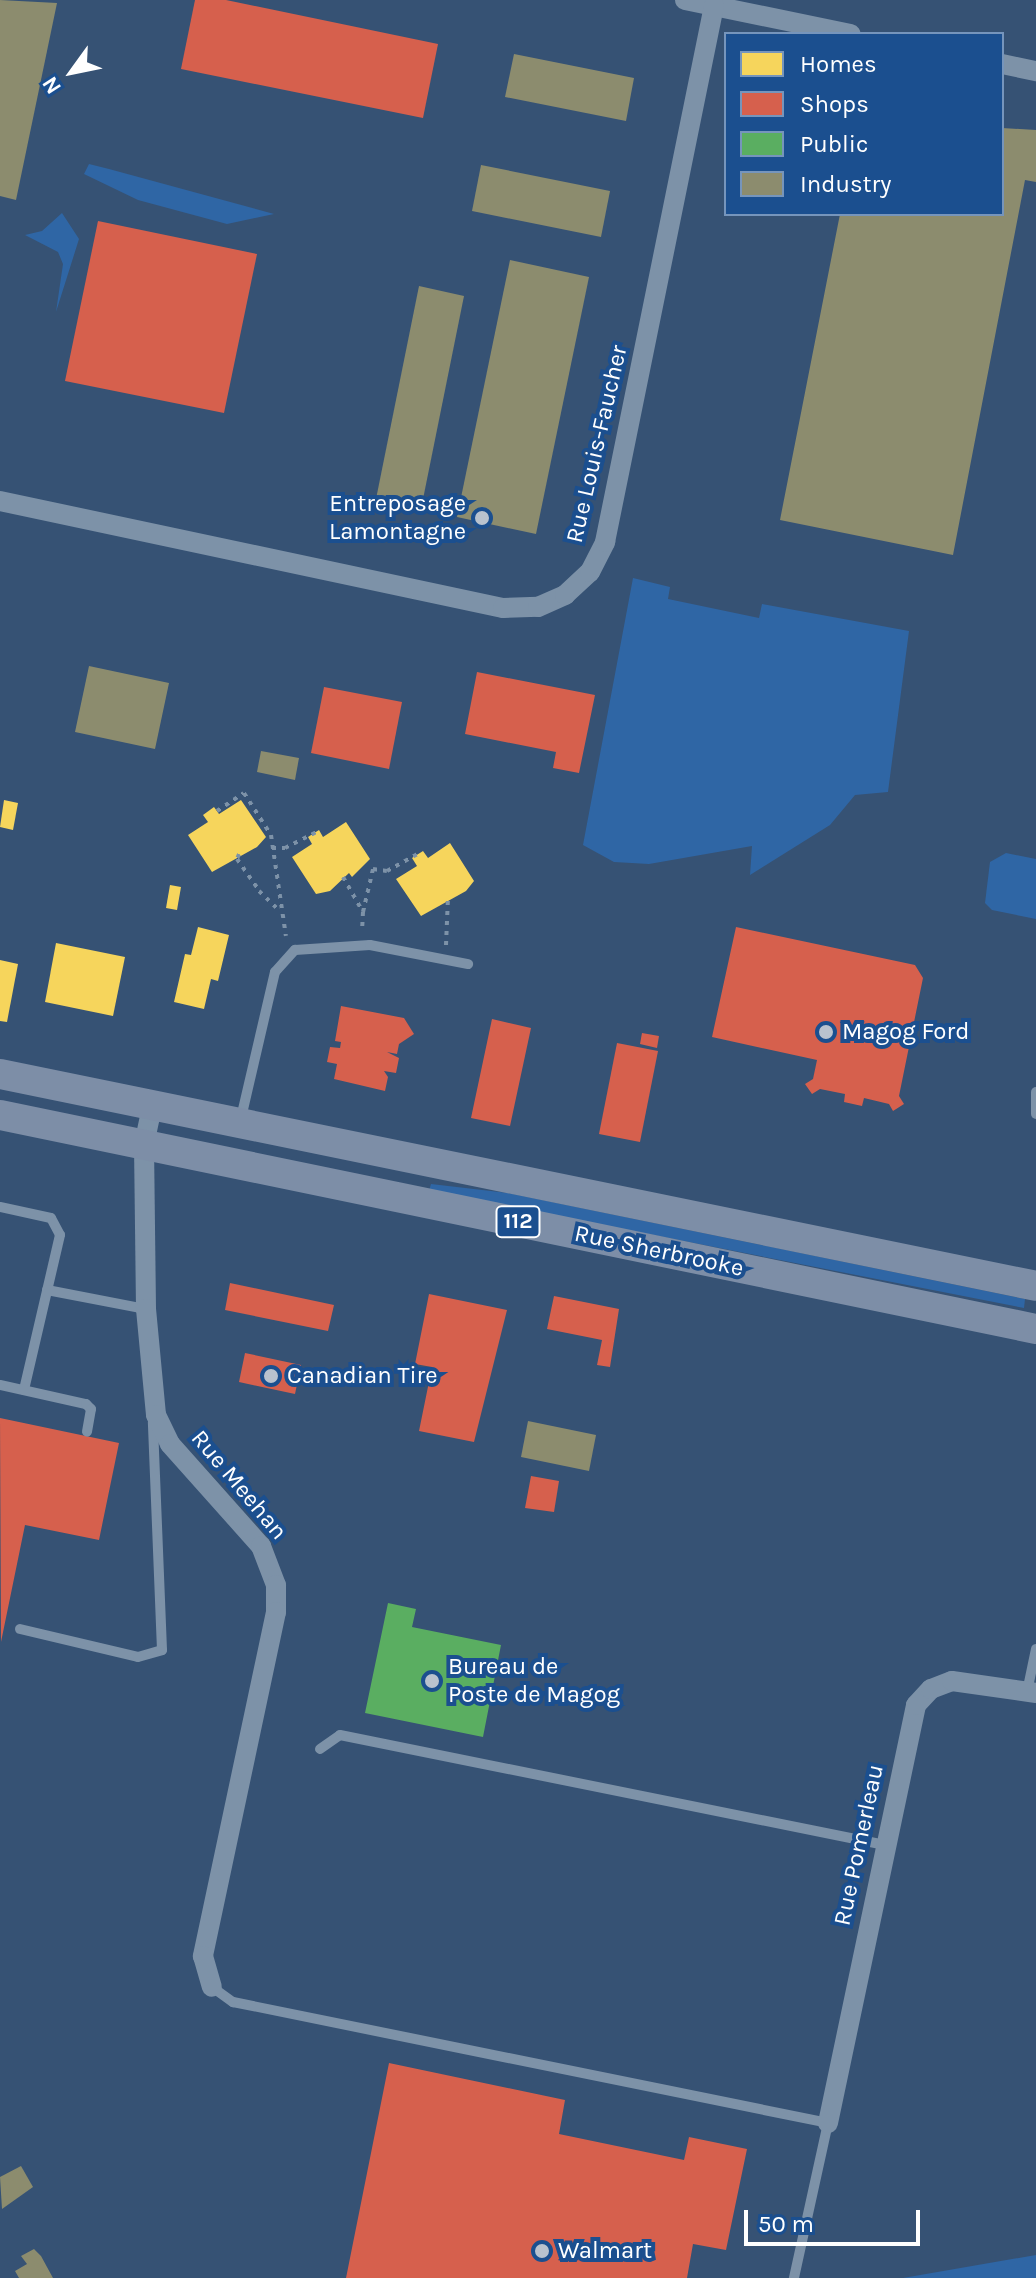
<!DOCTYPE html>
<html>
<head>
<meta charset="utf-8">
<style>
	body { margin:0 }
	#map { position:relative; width:1036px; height:2278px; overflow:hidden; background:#365274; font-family:Karla,sans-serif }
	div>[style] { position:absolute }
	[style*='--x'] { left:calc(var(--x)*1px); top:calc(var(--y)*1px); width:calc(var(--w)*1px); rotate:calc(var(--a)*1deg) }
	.green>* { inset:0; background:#2f66a5 }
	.homes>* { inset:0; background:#f6d55c }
	.shops>* { inset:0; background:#d6604d }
	.public>* { inset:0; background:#5aae61 }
	.industry>* { inset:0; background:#8c8c6e }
	.path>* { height:4px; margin-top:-2px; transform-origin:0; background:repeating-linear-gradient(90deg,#7d92a8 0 4px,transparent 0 10px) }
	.service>* { height:10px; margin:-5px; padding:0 5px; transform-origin:5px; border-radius:5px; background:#7d92a8 }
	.minor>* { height:20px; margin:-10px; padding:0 10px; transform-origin:10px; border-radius:10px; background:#7d92a8 }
	.primary>* { height:30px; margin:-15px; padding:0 15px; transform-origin:15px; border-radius:15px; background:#7d8ea7 }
	.dots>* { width:22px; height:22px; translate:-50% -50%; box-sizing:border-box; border:4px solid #1b4f8f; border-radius:50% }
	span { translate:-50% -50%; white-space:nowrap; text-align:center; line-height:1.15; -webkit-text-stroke:8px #1b4f8f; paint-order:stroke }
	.shield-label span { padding:2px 6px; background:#1b4f8f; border:2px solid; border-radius:6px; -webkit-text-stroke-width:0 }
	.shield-label { font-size:22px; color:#fff; font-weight:700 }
	.street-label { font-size:24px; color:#fff }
	.poi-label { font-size:24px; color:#fff }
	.right { translate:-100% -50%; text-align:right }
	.left { translate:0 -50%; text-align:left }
	.legend { position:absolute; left:724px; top:32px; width:280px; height:184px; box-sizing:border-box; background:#1b4f8f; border:2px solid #7695bc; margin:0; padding:10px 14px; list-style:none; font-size:24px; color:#fff }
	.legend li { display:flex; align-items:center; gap:16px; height:40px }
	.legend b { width:40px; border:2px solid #7695bc }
	.north { position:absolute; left:32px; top:32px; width:80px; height:80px; -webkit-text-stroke:6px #1b4f8f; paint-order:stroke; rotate:237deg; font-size:22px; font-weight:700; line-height:32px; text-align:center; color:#fff }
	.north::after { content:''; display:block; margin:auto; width:28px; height:36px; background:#fff; clip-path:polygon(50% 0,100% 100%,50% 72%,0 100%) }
	.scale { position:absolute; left:744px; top:2210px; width:176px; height:36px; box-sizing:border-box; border:4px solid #fff; border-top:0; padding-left:10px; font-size:24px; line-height:28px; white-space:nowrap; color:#fff; -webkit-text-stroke:6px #1b4f8f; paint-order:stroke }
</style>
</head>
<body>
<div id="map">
	<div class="green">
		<div style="clip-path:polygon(89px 164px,109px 169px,274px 214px,227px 224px,138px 200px,84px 174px)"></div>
		<div style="clip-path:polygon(62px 213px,79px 239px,56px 312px,63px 264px,58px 252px,25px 235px,42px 231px)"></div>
		<div style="clip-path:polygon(633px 578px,670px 587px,668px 599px,759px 618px,762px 604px,909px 631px,888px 792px,855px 795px,830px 825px,750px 875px,752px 846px,649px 864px,614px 862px,583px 845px)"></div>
		<div style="clip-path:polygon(1006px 853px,1036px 859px,1036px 919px,992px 910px,985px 903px,990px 862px)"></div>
		<div style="clip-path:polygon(431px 1184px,508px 1193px,1025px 1299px,1024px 1308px,429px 1191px)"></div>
		<div style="clip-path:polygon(1036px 2255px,1036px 2278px,903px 2278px)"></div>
	</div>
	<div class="homes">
		<div style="clip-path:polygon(4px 800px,18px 803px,13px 830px,0 827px)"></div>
		<div style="clip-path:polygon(241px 800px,266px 837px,257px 847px,212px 872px,188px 835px,208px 822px,203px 815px,214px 807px,219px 814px)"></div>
		<div style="clip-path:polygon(346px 822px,370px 859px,352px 877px,349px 873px,330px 891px,316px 894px,292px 857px,312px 844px,308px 837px,319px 830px,323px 837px)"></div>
		<div style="clip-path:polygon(450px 843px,474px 881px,466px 891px,421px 916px,396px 879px,417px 866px,412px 858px,423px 851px,428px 858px)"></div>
		<div style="clip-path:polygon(170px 885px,181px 887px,177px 910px,166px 908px)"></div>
		<div style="clip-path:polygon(198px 927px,229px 935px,218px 981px,211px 979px,204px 1009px,174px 1002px,185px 954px,191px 955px)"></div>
		<div style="clip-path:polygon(56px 943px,125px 957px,113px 1016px,45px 1002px)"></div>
		<div style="clip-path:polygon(0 960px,18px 964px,7px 1022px,0 1021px)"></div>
	</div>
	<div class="shops">
		<div style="clip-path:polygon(195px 0,226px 0,438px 44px,423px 118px,181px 69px)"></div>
		<div style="clip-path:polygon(98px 221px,257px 254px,224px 413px,65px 381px)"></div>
		<div style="clip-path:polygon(477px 672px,595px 695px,579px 773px,553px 768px,556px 752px,465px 734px)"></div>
		<div style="clip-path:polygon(324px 687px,402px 702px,389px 769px,311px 753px)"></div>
		<div style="clip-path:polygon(736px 927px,915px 965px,923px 978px,899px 1096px,904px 1104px,893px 1111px,889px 1104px,864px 1098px,862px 1106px,844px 1102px,845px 1094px,820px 1089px,812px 1094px,805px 1084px,813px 1079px,817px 1060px,712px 1037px)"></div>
		<div style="clip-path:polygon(341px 1006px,404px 1018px,414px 1034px,399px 1044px,397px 1054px,387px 1052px,399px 1058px,396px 1073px,384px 1071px,388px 1077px,385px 1091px,334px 1079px,337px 1064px,327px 1062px,330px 1047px,340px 1048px,341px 1042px,335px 1041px)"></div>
		<div style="clip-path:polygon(492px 1019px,531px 1028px,510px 1126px,471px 1118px)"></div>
		<div style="clip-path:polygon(642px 1033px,659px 1036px,657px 1048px,640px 1044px)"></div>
		<div style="clip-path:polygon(617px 1043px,658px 1051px,640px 1142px,599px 1134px)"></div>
		<div style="clip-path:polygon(230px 1283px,334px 1305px,328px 1331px,225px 1310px)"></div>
		<div style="clip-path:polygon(429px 1294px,507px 1310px,474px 1442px,419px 1431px,432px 1367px,415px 1364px)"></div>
		<div style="clip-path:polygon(554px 1296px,619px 1309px,610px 1367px,597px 1365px,602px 1340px,547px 1329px)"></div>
		<div style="clip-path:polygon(245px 1353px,301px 1365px,295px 1394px,239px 1382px)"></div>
		<div style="clip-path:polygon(0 1418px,119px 1443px,99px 1540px,25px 1525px,1px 1642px)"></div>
		<div style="clip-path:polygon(531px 1476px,559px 1481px,554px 1512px,525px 1508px)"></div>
		<div style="clip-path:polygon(389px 2063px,565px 2100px,559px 2134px,684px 2160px,689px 2137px,747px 2149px,726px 2250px,693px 2244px,687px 2278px,346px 2278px)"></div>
	</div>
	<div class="public">
		<div style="clip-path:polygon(388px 1603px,416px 1609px,412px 1627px,501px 1645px,483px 1737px,365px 1713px)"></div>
	</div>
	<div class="industry">
		<div style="clip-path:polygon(0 0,57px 3px,16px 200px,0 196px)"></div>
		<div style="clip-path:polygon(514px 54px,634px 78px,626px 121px,505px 97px)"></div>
		<div style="clip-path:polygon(1002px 128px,1036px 130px,1036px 182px,1025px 180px,953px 555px,780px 520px,840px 214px,1002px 214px)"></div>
		<div style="clip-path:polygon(481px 165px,610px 191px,601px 237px,472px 211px)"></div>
		<div style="clip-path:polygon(510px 260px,589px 277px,536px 534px,457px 517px)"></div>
		<div style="clip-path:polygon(419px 286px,464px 296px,421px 509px,376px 499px)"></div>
		<div style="clip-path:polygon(89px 666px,169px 683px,155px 749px,75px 732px)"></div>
		<div style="clip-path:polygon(261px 751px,299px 758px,295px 780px,257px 772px)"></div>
		<div style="clip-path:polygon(528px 1421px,596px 1435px,589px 1471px,521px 1457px)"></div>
		<div style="clip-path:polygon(21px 2166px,33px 2187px,2px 2209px,0 2177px)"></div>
		<div style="clip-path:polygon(34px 2249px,41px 2256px,53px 2278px,19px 2278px,15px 2271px,27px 2264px,21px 2256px)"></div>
	</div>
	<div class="path">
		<div style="--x:217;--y:811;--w:32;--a:-34"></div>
		<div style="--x:244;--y:793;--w:50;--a:57.3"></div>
		<div style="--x:271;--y:835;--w:102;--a:81.6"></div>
		<div style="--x:272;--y:848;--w:13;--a:0"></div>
		<div style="--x:285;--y:848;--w:37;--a:-27"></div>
		<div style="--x:239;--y:854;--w:5;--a:112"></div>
		<div style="--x:237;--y:859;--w:39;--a:55"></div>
		<div style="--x:259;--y:891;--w:29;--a:44"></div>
		<div style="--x:343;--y:877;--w:40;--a:60.3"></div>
		<div style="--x:363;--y:912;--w:19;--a:93"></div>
		<div style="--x:363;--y:912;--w:44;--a:-76.9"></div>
		<div style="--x:373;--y:869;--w:14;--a:8"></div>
		<div style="--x:387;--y:871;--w:39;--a:-29"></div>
		<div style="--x:446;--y:945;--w:47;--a:-87.6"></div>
	</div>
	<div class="service">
		<div style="--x:1036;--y:1092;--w:22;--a:90"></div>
		<div style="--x:241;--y:1118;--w:150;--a:-76.9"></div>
		<div style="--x:275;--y:972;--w:30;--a:-48"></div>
		<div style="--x:295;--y:950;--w:75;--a:-3.8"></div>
		<div style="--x:370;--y:945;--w:100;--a:11"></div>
		<div style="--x:0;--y:1207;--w:52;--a:12.2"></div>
		<div style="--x:51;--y:1218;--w:19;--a:62"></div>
		<div style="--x:60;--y:1235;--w:159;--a:103.1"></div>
		<div style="--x:47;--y:1290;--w:101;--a:10.9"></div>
		<div style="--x:0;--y:1385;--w:88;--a:12.5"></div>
		<div style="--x:86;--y:1404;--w:7;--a:45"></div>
		<div style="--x:91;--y:1409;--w:23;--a:100"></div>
		<div style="--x:20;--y:1629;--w:121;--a:13.3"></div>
		<div style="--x:138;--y:1657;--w:25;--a:-16"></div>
		<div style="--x:162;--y:1650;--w:228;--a:-92.3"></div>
		<div style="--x:1027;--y:1692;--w:44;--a:-78.2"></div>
		<div style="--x:320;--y:1749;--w:24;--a:-35"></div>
		<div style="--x:340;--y:1735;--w:556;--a:11.41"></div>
		<div style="--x:212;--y:1987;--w:26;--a:36"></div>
		<div style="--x:233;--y:2002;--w:607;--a:11.49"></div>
		<div style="--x:828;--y:2123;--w:159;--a:102.4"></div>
	</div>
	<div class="minor">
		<div style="--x:685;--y:0;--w:169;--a:11.6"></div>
		<div style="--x:1002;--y:64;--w:35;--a:12"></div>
		<div style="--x:0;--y:501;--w:514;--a:12.01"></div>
		<div style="--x:503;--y:608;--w:35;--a:-2"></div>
		<div style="--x:538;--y:607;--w:30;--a:-24"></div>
		<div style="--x:565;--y:595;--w:34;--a:-43"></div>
		<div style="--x:590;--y:572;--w:34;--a:-63"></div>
		<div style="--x:605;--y:542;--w:547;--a:-78.51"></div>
		<div style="--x:152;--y:1107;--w:39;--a:102"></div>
		<div style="--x:144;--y:1145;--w:164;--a:89.3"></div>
		<div style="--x:146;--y:1309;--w:106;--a:84.6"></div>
		<div style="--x:156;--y:1415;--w:32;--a:64"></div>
		<div style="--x:170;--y:1444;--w:137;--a:48.3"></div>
		<div style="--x:261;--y:1546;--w:42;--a:69"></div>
		<div style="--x:276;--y:1585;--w:27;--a:90"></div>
		<div style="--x:276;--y:1612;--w:352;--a:102"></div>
		<div style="--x:203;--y:1956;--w:32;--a:74"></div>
		<div style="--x:828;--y:2123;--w:427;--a:-78.1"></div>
		<div style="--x:916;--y:1705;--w:22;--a:-47"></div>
		<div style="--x:931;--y:1689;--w:22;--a:-21"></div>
		<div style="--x:952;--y:1681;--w:85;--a:8.1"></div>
	</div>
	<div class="primary">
		<div style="--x:0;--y:1074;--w:1057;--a:11.56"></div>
		<div style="--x:0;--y:1115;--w:1058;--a:11.67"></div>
	</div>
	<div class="dots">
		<div style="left:482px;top:518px;background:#b9c2ce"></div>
		<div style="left:826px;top:1032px;background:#b9c2ce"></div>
		<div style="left:271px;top:1376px;background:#b9c2ce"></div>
		<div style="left:432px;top:1681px;background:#b9c2ce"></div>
		<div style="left:542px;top:2251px;background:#b9c2ce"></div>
	</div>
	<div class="shield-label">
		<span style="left:518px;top:1222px">112</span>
	</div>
	<div class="street-label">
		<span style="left:597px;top:444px;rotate:-77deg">Rue Louis-Faucher</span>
		<span style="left:659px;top:1251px;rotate:12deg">Rue Sherbrooke</span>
		<span style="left:239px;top:1485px;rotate:50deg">Rue Meehan</span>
		<span style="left:859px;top:1845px;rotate:-78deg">Rue Pomerleau</span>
	</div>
	<div class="poi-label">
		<span class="right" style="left:466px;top:518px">Entreposage<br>Lamontagne</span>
		<span class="left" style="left:842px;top:1032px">Magog Ford</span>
		<span class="left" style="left:287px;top:1376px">Canadian Tire</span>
		<span class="left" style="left:448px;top:1681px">Bureau de<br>Poste de Magog</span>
		<span class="left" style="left:558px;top:2251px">Walmart</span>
	</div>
	<ul class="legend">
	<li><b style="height:22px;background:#f6d55c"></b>Homes</li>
	<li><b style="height:22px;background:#d6604d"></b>Shops</li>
	<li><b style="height:22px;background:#5aae61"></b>Public</li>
	<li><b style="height:22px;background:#8c8c6e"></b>Industry</li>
	</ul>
	<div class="north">N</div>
	<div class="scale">50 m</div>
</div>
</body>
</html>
